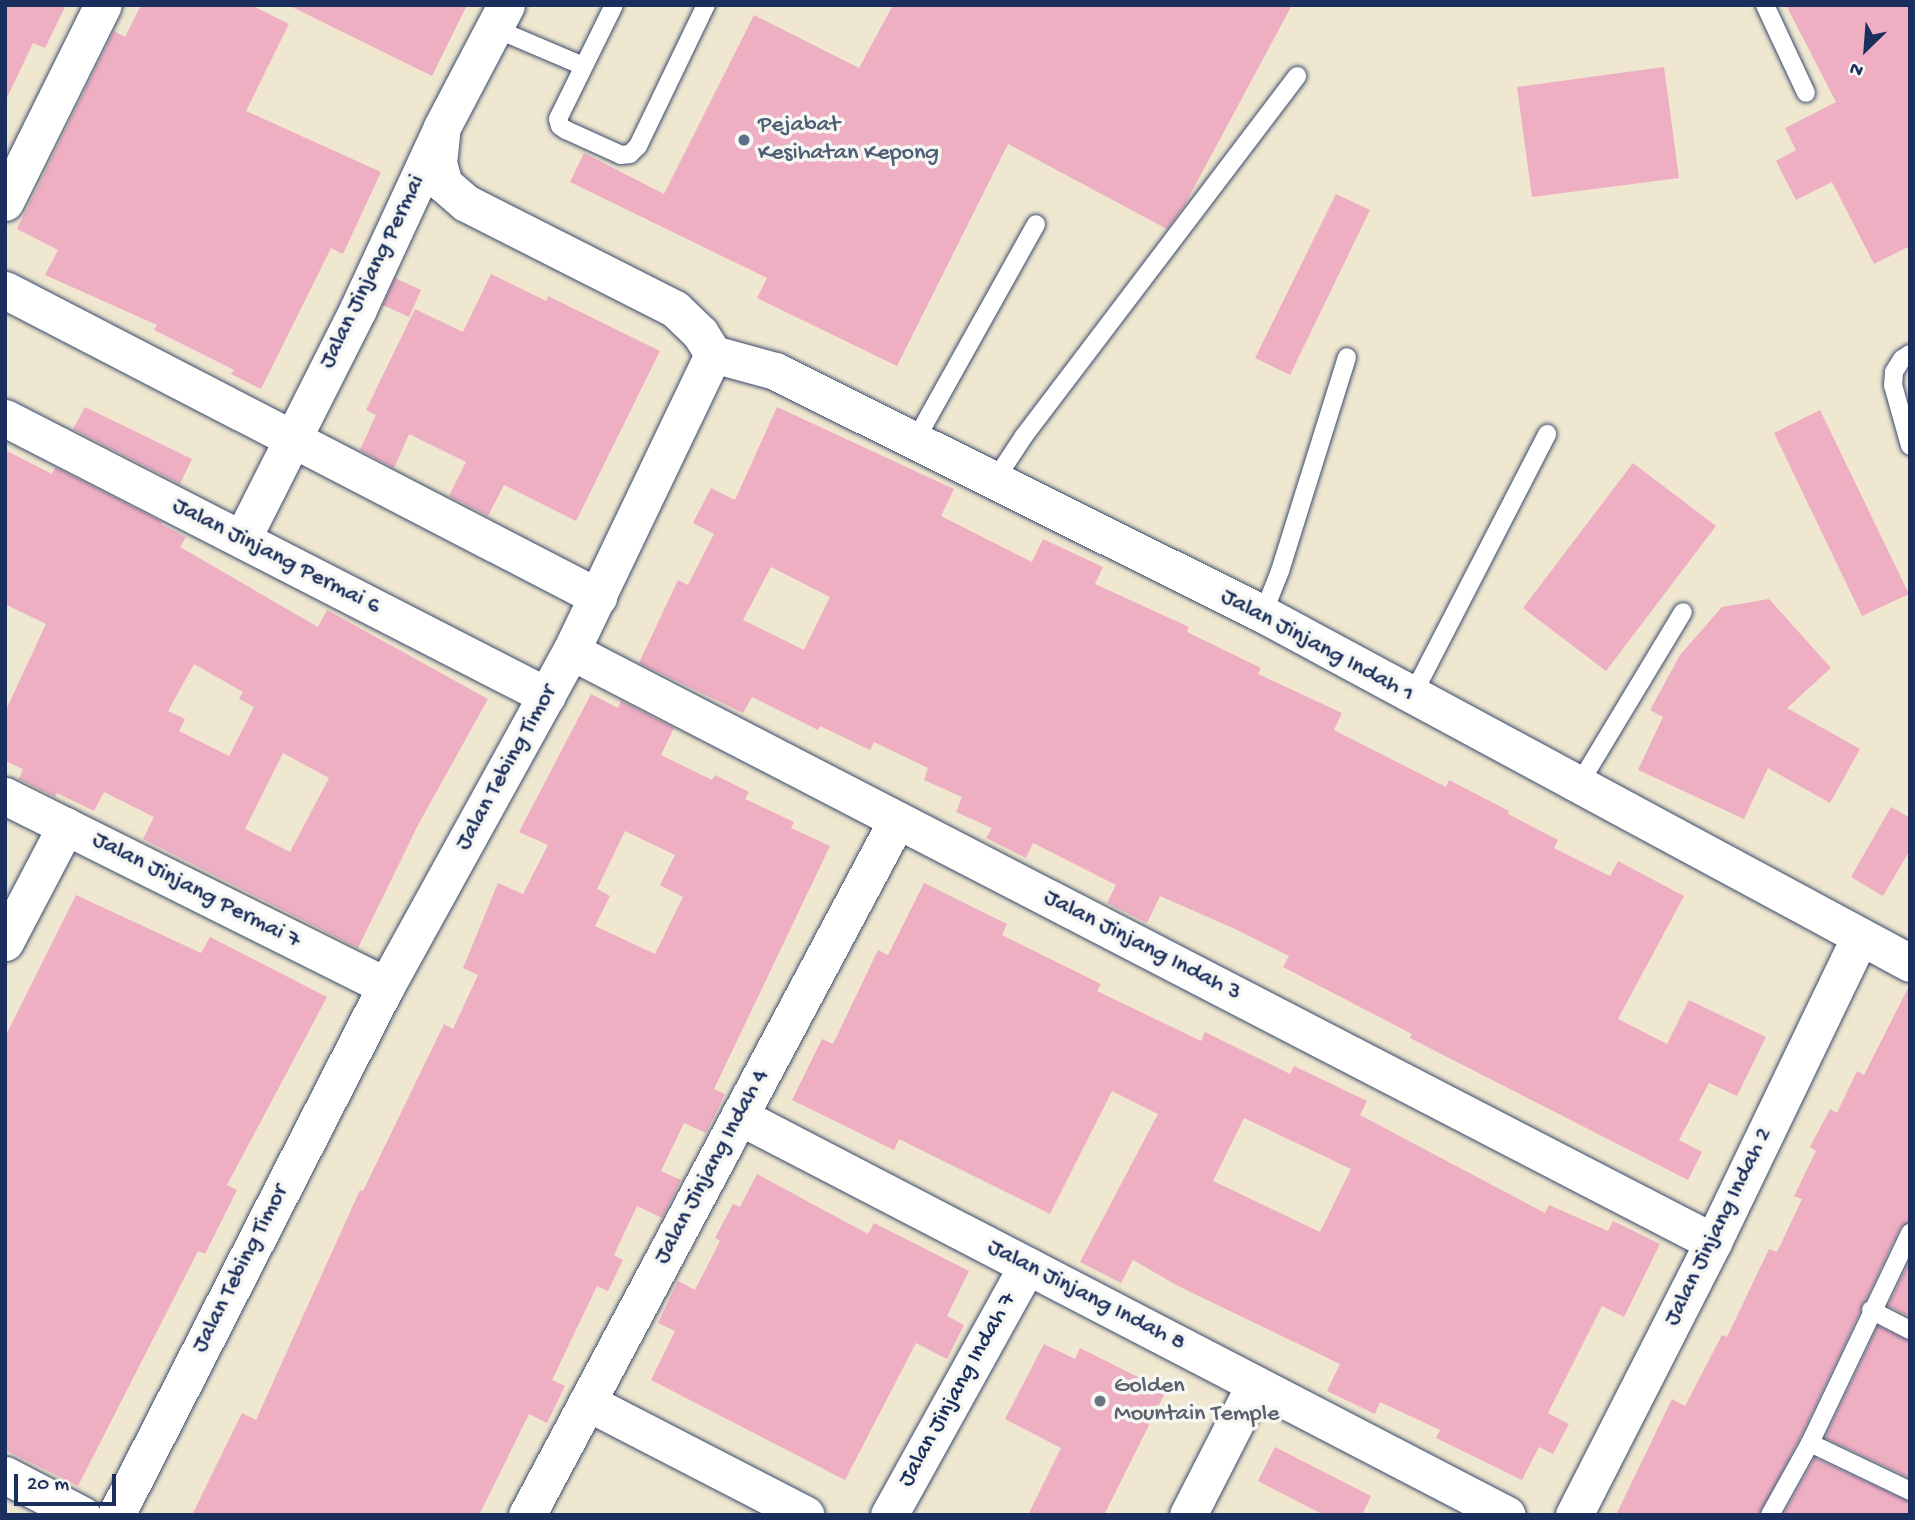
<!DOCTYPE html>
<html>
<head>
<meta charset="utf-8">
<style>
	body { margin:0 }
	#map { position:relative; width:1915px; height:1520px; overflow:hidden; background:#efe7cf; font-family:"Gochi Hand",sans-serif }
	div>[style] { position:absolute }
	[style*='--x'] { left:calc(var(--x)*1px); top:calc(var(--y)*1px); width:calc(var(--w)*1px); rotate:calc(var(--a)*1deg) }
	.building>* { inset:0; background:#efafc3 }
	.roads { filter:drop-shadow(0 0 2px #3b4b6f) drop-shadow(0 0 2px #3b4b6f) }
	.service>* { height:18px; margin:-9px; padding:0 9px; transform-origin:9px; border-radius:9px; background:#fff }
	.minor>* { height:37px; margin:-18.5px; padding:0 18.5px; transform-origin:18.5px; border-radius:18.5px; background:#fff }
	.dots>* { width:19px; height:19px; translate:-50% -50%; box-sizing:border-box; border:4px solid #f6f6f2; border-radius:50% }
	span { translate:-50% -50%; white-space:nowrap; text-align:center; line-height:1.15; -webkit-text-stroke:7px #f6f6f2; paint-order:stroke }
	.service-label { font-size:24px; color:#4e5e75 }
	.left { translate:0 -50%; text-align:left }
	.street-label { font-size:24px; color:#1b2f5e }
	.worship-label { font-size:24px; color:#5b616d }
	.frame { position:absolute; inset:0; border:7px solid #1b2f5e; pointer-events:none }
	.north { position:absolute; left:1831px; top:14px; width:70px; height:70px; -webkit-text-stroke:5px #f6f6f2; paint-order:stroke; rotate:205deg; font-size:19px; font-weight:700; line-height:28px; text-align:center; color:#1b2f5e }
	.north::after { content:''; display:block; margin:auto; width:24px; height:32px; background:#1b2f5e; clip-path:polygon(50% 0,100% 100%,50% 72%,0 100%) }
	.scale { position:absolute; left:14px; top:1474px; width:102px; height:32px; box-sizing:border-box; border:4px solid #1b2f5e; border-top:0; padding-left:9px; font-size:21px; line-height:24px; white-space:nowrap; color:#1b2f5e; -webkit-text-stroke:5px #f6f6f2; paint-order:stroke }
</style>
</head>
<body>
<div id="map">
	<div class="building">
		<div style="clip-path:polygon(5px 5px,66px 5px,45px 48px,33px 43px,5px 102px)"></div>
		<div style="clip-path:polygon(141px 5px,251px 5px,289px 24px,246px 111px,381px 172px,343px 254px,331px 248px,261px 389px,231px 374px,234px 370px,154px 330px,157px 325px,45px 275px,58px 250px,17px 229px,114px 31px,125px 37px)"></div>
		<div style="clip-path:polygon(288px 5px,467px 5px,432px 76px)"></div>
		<div style="clip-path:polygon(893px 5px,1292px 5px,1184px 206px,1167px 229px,1008px 144px,897px 366px,757px 298px,767px 278px,570px 182px,584px 153px,664px 194px,754px 15px,859px 68px)"></div>
		<div style="clip-path:polygon(1786px 5px,1910px 5px,1910px 246px,1874px 264px,1832px 182px,1796px 200px,1776px 161px,1796px 150px,1785px 128px,1836px 102px)"></div>
		<div style="clip-path:polygon(1664px 67px,1679px 178px,1532px 197px,1517px 87px)"></div>
		<div style="clip-path:polygon(1336px 194px,1370px 210px,1290px 375px,1255px 358px)"></div>
		<div style="clip-path:polygon(491px 274px,546px 301px,548px 296px,660px 351px,576px 521px,504px 485px,488px 516px,449px 496px,466px 462px,409px 434px,394px 468px,360px 450px,376px 415px,366px 410px,415px 309px,463px 332px)"></div>
		<div style="clip-path:polygon(395px 278px,421px 290px,409px 317px,383px 305px)"></div>
		<div style="clip-path:polygon(85px 407px,192px 459px,180px 484px,73px 429px)"></div>
		<div style="clip-path:polygon(evenodd,777px 407px,954px 489px,941px 516px,1032px 562px,1043px 539px,1103px 567px,1095px 584px,1189px 627px,1187px 632px,1261px 668px,1258px 674px,1342px 713px,1334px 730px,1446px 787px,1449px 780px,1509px 811px,1508px 814px,1558px 840px,1554px 848px,1610px 876px,1618px 861px,1684px 896px,1618px 1019px,1667px 1044px,1689px 1000px,1766px 1037px,1737px 1096px,1709px 1083px,1679px 1140px,1702px 1152px,1688px 1180px,1410px 1038px,1412px 1034px,1283px 967px,1289px 956px,1235px 929px,1160px 896px,1147px 923px,1107px 903px,1116px 885px,1033px 843px,1026px 858px,986px 838px,992px 828px,956px 812px,962px 797px,924px 780px,928px 768px,874px 742px,870px 750px,820px 726px,818px 730px,752px 697px,743px 713px,639px 663px,678px 580px,688px 585px,714px 534px,693px 523px,711px 488px,735px 500px,777px 407px,771px 567px,830px 597px,804px 650px,743px 620px,771px 567px)"></div>
		<div style="clip-path:polygon(1820px 410px,1909px 594px,1862px 616px,1774px 433px)"></div>
		<div style="clip-path:polygon(evenodd,5px 450px,52px 474px,55px 467px,162px 522px,161px 524px,186px 537px,180px 547px,318px 627px,327px 610px,488px 699px,418px 825px,358px 948px,143px 839px,154px 817px,104px 792px,94px 811px,57px 793px,55px 797px,19px 779px,23px 769px,5px 761px,5px 712px,46px 624px,5px 604px,5px 450px,194px 664px,243px 692px,239px 699px,254px 707px,229px 756px,179px 731px,185px 719px,168px 711px,194px 664px,5px 450px,283px 753px,329px 778px,290px 852px,245px 829px,283px 753px)"></div>
		<div style="clip-path:polygon(1633px 463px,1716px 526px,1606px 671px,1523px 608px)"></div>
		<div style="clip-path:polygon(1769px 599px,1831px 668px,1787px 708px,1860px 749px,1830px 803px,1768px 768px,1744px 819px,1638px 770px,1663px 717px,1650px 710px,1680px 655px,1722px 607px)"></div>
		<div style="clip-path:polygon(evenodd,591px 694px,618px 708px,621px 701px,674px 728px,661px 755px,712px 780px,715px 775px,749px 792px,745px 799px,794px 822px,791px 828px,830px 846px,714px 1089px,725px 1094px,706px 1133px,684px 1123px,661px 1171px,681px 1180px,662px 1218px,637px 1206px,614px 1255px,623px 1260px,608px 1291px,597px 1286px,552px 1380px,565px 1386px,547px 1423px,529px 1414px,479px 1515px,192px 1515px,242px 1413px,256px 1420px,360px 1190px,363px 1191px,444px 1024px,453px 1029px,478px 975px,463px 968px,498px 883px,523px 894px,548px 845px,519px 832px,591px 694px,625px 831px,675px 855px,660px 885px,683px 897px,655px 954px,595px 926px,610px 896px,597px 889px,625px 831px)"></div>
		<div style="clip-path:polygon(1891px 807px,1910px 818px,1910px 850px,1883px 896px,1851px 877px)"></div>
		<div style="clip-path:polygon(evenodd,924px 883px,1007px 924px,1002px 935px,1101px 984px,1097px 991px,1201px 1041px,1205px 1032px,1290px 1074px,1294px 1066px,1367px 1101px,1360px 1115px,1545px 1213px,1549px 1205px,1608px 1231px,1613px 1221px,1660px 1244px,1624px 1317px,1602px 1306px,1548px 1413px,1569px 1424px,1553px 1454px,1539px 1447px,1522px 1480px,1436px 1438px,1440px 1430px,1380px 1402px,1375px 1414px,1327px 1391px,1340px 1364px,1178px 1286px,1133px 1260px,1121px 1283px,1080px 1262px,1158px 1114px,1112px 1091px,1050px 1214px,899px 1139px,894px 1150px,792px 1100px,822px 1039px,833px 1044px,878px 950px,888px 955px,924px 883px,1244px 1118px,1351px 1169px,1320px 1232px,1213px 1181px,1244px 1118px)"></div>
		<div style="clip-path:polygon(76px 895px,201px 953px,210px 937px,327px 997px,227px 1185px,237px 1190px,205px 1254px,198px 1251px,78px 1486px,5px 1450px,5px 1037px)"></div>
		<div style="clip-path:polygon(1910px 984px,1910px 1222px,1900px 1228px,1800px 1438px,1759px 1515px,1616px 1515px,1672px 1399px,1685px 1406px,1722px 1335px,1727px 1337px,1769px 1249px,1777px 1252px,1802px 1199px,1794px 1196px,1816px 1151px,1810px 1147px,1830px 1109px,1837px 1113px,1857px 1071px,1864px 1075px)"></div>
		<div style="clip-path:polygon(757px 1174px,868px 1234px,874px 1223px,969px 1271px,947px 1316px,964px 1325px,947px 1359px,916px 1343px,845px 1480px,651px 1380px,675px 1331px,658px 1323px,678px 1281px,695px 1290px,720px 1241px,715px 1238px,733px 1204px,740px 1207px)"></div>
		<div style="clip-path:polygon(1910px 1260px,1910px 1317px,1888px 1306px)"></div>
		<div style="clip-path:polygon(1878px 1326px,1910px 1341px,1910px 1478px,1825px 1438px)"></div>
		<div style="clip-path:polygon(1044px 1344px,1075px 1359px,1080px 1348px,1166px 1391px,1104px 1515px,1028px 1515px,1061px 1448px,1005px 1419px)"></div>
		<div style="clip-path:polygon(1275px 1447px,1371px 1496px,1362px 1515px,1324px 1515px,1258px 1481px)"></div>
		<div style="clip-path:polygon(1815px 1458px,1910px 1502px,1910px 1515px,1783px 1515px)"></div>
	</div>
	<div class="roads">
		<div class="service">
			<div style="--x:614;--y:5;--w:127;--a:116.2"></div>
			<div style="--x:558;--y:119;--w:7;--a:74"></div>
			<div style="--x:560;--y:126;--w:7;--a:34"></div>
			<div style="--x:566;--y:130;--w:60;--a:24.4"></div>
			<div style="--x:621;--y:155;--w:9;--a:-6"></div>
			<div style="--x:630;--y:154;--w:11;--a:-45"></div>
			<div style="--x:638;--y:146;--w:157;--a:-64.3"></div>
			<div style="--x:1765;--y:5;--w:97;--a:65"></div>
			<div style="--x:494;--y:28;--w:97;--a:23.1"></div>
			<div style="--x:1910;--y:354;--w:9;--a:148"></div>
			<div style="--x:1902;--y:359;--w:15;--a:122"></div>
			<div style="--x:1894;--y:372;--w:13;--a:94"></div>
			<div style="--x:1893;--y:385;--w:63;--a:74.4"></div>
			<div style="--x:916;--y:439;--w:246;--a:-60.8"></div>
			<div style="--x:993;--y:483;--w:56;--a:-56.6"></div>
			<div style="--x:1024;--y:436;--w:452;--a:-52.8"></div>
			<div style="--x:1263;--y:614;--w:46;--a:-68.4"></div>
			<div style="--x:1280;--y:571;--w:224;--a:-72.6"></div>
			<div style="--x:1412;--y:696;--w:295;--a:-62.7"></div>
			<div style="--x:1578;--y:786;--w:203;--a:-58.9"></div>
			<div style="--x:1871;--y:1310;--w:44;--a:27.1"></div>
			<div style="--x:1810;--y:1443;--w:111;--a:25.6"></div>
			<div style="--x:1770;--y:1515;--w:82;--a:-60.9"></div>
			<div style="--x:1810;--y:1443;--w:233;--a:-64.5"></div>
		</div>
		<div class="minor">
			<div style="--x:441;--y:135;--w:28;--a:96"></div>
			<div style="--x:438;--y:163;--w:22;--a:74"></div>
			<div style="--x:444;--y:184;--w:29;--a:41"></div>
			<div style="--x:466;--y:203;--w:234;--a:26.9"></div>
			<div style="--x:675;--y:309;--w:35;--a:44"></div>
			<div style="--x:700;--y:333;--w:25;--a:58"></div>
			<div style="--x:5;--y:202;--w:220;--a:-63.6"></div>
			<div style="--x:5;--y:290;--w:668;--a:27.37"></div>
			<div style="--x:713;--y:354;--w:64;--a:15.3"></div>
			<div style="--x:775;--y:371;--w:545;--a:26.47"></div>
			<div style="--x:1263;--y:614;--w:735;--a:28.34"></div>
			<div style="--x:5;--y:418;--w:609;--a:27.15"></div>
			<div style="--x:242;--y:539;--w:258;--a:-63.2"></div>
			<div style="--x:358;--y:309;--w:200;--a:-65.2"></div>
			<div style="--x:442;--y:127;--w:138;--a:-62.3"></div>
			<div style="--x:571;--y:651;--w:1286;--a:27.36"></div>
			<div style="--x:5;--y:796;--w:426;--a:26.5"></div>
			<div style="--x:5;--y:942;--w:131;--a:-62.3"></div>
			<div style="--x:739;--y:1116;--w:865;--a:27.45"></div>
			<div style="--x:587;--y:1402;--w:246;--a:27.3"></div>
			<div style="--x:5;--y:1475;--w:87;--a:27.5"></div>
			<div style="--x:116;--y:1515;--w:594;--a:-62.96"></div>
			<div style="--x:386;--y:986;--w:383;--a:-61.1"></div>
			<div style="--x:571;--y:651;--w:329;--a:-64.4"></div>
			<div style="--x:527;--y:1515;--w:787;--a:-61.97"></div>
			<div style="--x:889;--y:1515;--w:285;--a:-61"></div>
			<div style="--x:1188;--y:1515;--w:147;--a:-62.9"></div>
			<div style="--x:1574;--y:1515;--w:306;--a:-63"></div>
			<div style="--x:1713;--y:1242;--w:339;--a:-64.3"></div>
		</div>
	</div>
	<div class="dots">
		<div style="left:744px;top:140px;background:#5c6f8a"></div>
		<div style="left:1100px;top:1401px;background:#6b7280"></div>
	</div>
	<div class="service-label">
		<span class="left" style="left:758px;top:140px">Pejabat<br>Kesihatan Kepong</span>
	</div>
	<div class="street-label">
		<span style="left:373px;top:272px;rotate:-64deg">Jalan Jinjang Permai</span>
		<span style="left:276px;top:557px;rotate:27deg">Jalan Jinjang Permai 6</span>
		<span style="left:1317px;top:646px;rotate:28deg">Jalan Jinjang Indah 1</span>
		<span style="left:507px;top:768px;rotate:-61deg">Jalan Tebing Timor</span>
		<span style="left:196px;top:891px;rotate:27deg">Jalan Jinjang Permai 7</span>
		<span style="left:1142px;top:946px;rotate:27deg">Jalan Jinjang Indah 3</span>
		<span style="left:712px;top:1167px;rotate:-62deg">Jalan Jinjang Indah 4</span>
		<span style="left:1719px;top:1227px;rotate:-64deg">Jalan Jinjang Indah 2</span>
		<span style="left:241px;top:1269px;rotate:-63deg">Jalan Tebing Timor</span>
		<span style="left:1086px;top:1296px;rotate:27deg">Jalan Jinjang Indah 8</span>
		<span style="left:958px;top:1390px;rotate:-61deg">Jalan Jinjang Indah 7</span>
	</div>
	<div class="worship-label">
		<span class="left" style="left:1114px;top:1401px">Golden<br>Mountain Temple</span>
	</div>
	<div class="frame"></div>
	<div class="north">N</div>
	<div class="scale">20 m</div>
</div>
</body>
</html>
